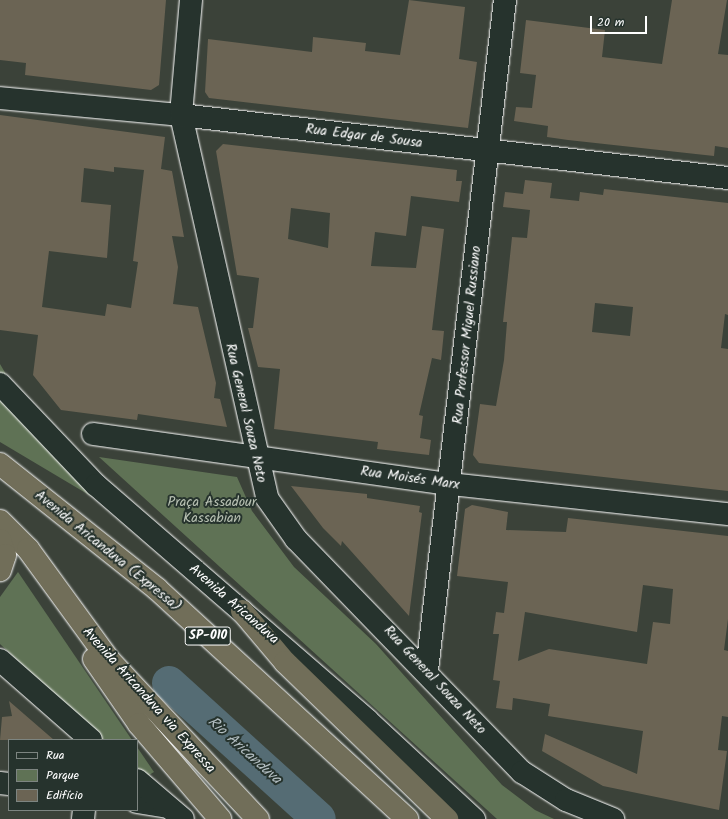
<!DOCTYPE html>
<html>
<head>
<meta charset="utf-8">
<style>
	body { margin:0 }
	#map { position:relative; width:728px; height:819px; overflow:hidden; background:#3b4239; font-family:Kalam,sans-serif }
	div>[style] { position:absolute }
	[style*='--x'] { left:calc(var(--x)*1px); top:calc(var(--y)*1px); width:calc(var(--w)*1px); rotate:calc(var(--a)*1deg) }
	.green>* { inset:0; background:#5f7255 }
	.river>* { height:34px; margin:-17px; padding:0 17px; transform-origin:17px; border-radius:17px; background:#556c74 }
	.building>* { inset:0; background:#6b6454 }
	.roads { filter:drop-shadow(0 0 1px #fff) drop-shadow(0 0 1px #fff) }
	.street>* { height:22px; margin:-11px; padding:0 11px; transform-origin:11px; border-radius:11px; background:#26332d }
	.secondary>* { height:22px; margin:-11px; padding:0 11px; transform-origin:11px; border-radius:11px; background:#26332d }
	.highway>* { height:22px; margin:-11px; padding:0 11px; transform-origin:11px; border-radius:11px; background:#716e59 }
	span { translate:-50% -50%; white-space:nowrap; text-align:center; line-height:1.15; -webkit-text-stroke:4px #26332d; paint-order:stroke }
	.shield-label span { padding:1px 3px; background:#26332d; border:1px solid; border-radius:3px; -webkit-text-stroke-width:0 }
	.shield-label { font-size:13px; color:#fff; font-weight:700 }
	.street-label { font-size:14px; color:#fff }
	.park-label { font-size:14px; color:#b7c0b2 }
	.water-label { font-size:15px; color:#b2bdc0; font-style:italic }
	.legend { position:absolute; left:8px; top:739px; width:130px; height:72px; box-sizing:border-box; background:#26332d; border:1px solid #7d8581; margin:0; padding:5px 7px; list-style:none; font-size:12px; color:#fff }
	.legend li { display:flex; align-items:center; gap:8px; height:20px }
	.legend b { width:20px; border:1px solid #7d8581 }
	.scale { position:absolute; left:590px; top:16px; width:57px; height:18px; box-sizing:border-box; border:2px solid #fff; border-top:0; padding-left:5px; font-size:12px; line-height:14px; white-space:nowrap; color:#fff; -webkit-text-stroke:3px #26332d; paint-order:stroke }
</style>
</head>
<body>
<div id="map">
	<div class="green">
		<div style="clip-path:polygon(0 364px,20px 398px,163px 539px,0 442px)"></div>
		<div style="clip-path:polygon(99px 457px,237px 477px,252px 511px,294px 567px,376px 644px,502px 785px,535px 810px,554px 819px,497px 819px)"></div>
		<div style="clip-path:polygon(18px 572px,132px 740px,102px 740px,0 644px,0 597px)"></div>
		<div style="clip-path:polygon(137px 747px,154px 772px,144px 778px,137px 772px)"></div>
	</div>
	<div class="river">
		<div style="--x:169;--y:683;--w:202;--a:42.2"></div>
	</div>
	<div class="building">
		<div style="clip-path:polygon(0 0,166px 0,159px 85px,151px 90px,25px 75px,26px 63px,0 60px)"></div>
		<div style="clip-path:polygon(409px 0,465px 7px,459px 59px,477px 62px,468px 128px,209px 98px,205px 92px,208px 39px,312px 52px,313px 37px,366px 43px,365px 51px,400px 55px)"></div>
		<div style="clip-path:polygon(672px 0,727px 0,718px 54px,728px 55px,728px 148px,715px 146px,714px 156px,568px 140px,547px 137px,548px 126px,514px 121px,516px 107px,532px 108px,536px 75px,520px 73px,526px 20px,605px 30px,602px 57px,662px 64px)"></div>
		<div style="clip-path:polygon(evenodd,0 115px,165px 137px,161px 169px,172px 171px,184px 237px,172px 236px,178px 267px,173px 304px,198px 307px,216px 383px,214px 398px,220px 399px,227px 427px,138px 414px,137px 420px,61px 410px,33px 375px,38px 335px,0 330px,0 115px,114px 167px,144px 170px,133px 261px,138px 262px,131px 308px,107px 304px,105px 316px,42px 307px,49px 251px,107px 258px,111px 205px,81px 202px,84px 168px,114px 172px,114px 167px)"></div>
		<div style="clip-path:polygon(evenodd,223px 144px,457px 170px,456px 181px,462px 181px,459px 202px,411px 196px,406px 236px,375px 232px,371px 266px,416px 268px,422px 226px,444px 229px,432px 330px,444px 331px,442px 351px,441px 360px,432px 358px,419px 415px,423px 416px,420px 438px,431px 440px,429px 455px,377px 449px,378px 442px,274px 429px,280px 369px,258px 367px,248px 328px,253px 328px,259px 278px,237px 275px,216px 151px,223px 144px,291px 208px,330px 213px,328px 248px,288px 239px,291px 208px)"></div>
		<div style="clip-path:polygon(evenodd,525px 180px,552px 183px,550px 198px,579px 201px,580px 192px,603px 195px,604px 189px,728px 203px,728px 315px,725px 314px,721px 348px,728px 349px,728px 491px,479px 463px,473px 455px,480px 404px,496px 406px,504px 360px,507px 322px,503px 322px,512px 237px,527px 238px,530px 210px,503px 207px,505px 192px,523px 194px,525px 180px,595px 303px,633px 307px,630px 336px,592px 332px,595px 303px)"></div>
		<div style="clip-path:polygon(291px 486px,367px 494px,367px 498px,420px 506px,419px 512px,422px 513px,409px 616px,342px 541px,341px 546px,323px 528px)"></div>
		<div style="clip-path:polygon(evenodd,472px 505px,508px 512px,506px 530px,566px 532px,568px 518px,728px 536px,728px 619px,724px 650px,728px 651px,728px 717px,722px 716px,718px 750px,727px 751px,719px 810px,603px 786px,542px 751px,545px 734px,637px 774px,643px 731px,548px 716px,550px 704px,513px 698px,512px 710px,496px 708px,500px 681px,493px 680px,499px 634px,493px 634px,496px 612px,504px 613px,508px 582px,457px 576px,465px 509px,472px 505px,643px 585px,673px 589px,670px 624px,653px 622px,647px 664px,549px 649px,518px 661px,525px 612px,637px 632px,643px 585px)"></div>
		<div style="clip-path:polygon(9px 701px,54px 740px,0 740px,2px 717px,12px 716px)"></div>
	</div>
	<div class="roads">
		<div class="street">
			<div style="--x:191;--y:0;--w:115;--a:95"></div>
			<div style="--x:181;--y:115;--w:393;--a:77.3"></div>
			<div style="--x:267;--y:498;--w:50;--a:54.7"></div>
			<div style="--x:296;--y:539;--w:325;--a:45.9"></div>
			<div style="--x:522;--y:772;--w:52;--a:32.5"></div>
			<div style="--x:566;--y:800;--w:51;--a:22"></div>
			<div style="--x:0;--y:98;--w:182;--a:5.4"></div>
			<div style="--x:181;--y:115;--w:551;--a:6.57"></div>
			<div style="--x:93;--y:434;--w:361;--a:8"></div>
			<div style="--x:451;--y:484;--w:279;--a:6.2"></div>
			<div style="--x:427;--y:670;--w:675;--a:-83.36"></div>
			<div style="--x:0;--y:783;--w:9;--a:6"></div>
			<div style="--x:137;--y:802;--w:31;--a:9"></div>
			<div style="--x:83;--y:819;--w:9;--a:-84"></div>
		</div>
		<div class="secondary">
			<div style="--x:0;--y:384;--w:139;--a:46.5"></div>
			<div style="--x:96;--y:485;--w:359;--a:40.9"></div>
			<div style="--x:367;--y:720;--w:146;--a:42.8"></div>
			<div style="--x:0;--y:660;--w:121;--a:41.3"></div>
			<div style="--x:137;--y:780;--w:60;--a:40.3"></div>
		</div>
		<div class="highway">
			<div style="--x:0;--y:464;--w:201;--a:38.5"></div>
			<div style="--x:157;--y:589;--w:340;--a:42.6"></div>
			<div style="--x:0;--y:521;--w:40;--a:45"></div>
			<div style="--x:28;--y:549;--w:137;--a:53.9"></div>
			<div style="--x:109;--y:660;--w:218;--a:46.9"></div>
			<div style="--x:0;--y:540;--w:16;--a:72"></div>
			<div style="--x:5;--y:555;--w:16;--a:108"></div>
			<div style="--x:242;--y:611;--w:67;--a:49.9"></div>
			<div style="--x:285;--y:662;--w:226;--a:44.1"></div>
			<div style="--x:94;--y:659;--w:79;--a:55.3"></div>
			<div style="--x:139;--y:724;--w:125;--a:49.5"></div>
		</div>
	</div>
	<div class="shield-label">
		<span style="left:208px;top:636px">SP-010</span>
	</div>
	<div class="street-label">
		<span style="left:364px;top:136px;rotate:7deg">Rua Edgar de Sousa</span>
		<span style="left:467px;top:335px;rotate:-84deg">Rua Professor Miguel Russiano</span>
		<span style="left:246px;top:413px;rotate:77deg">Rua General Souza Neto</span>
		<span style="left:410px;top:478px;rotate:8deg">Rua Moisés Marx</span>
		<span style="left:108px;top:551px;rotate:39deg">Avenida Aricanduva (Expressa)</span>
		<span style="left:234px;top:604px;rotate:41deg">Avenida Aricanduva</span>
		<span style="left:435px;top:680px;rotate:47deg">Rua General Souza Neto</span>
		<span style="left:149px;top:700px;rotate:48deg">Avenida Aricanduva via Expressa</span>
	</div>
	<div class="park-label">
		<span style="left:212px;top:510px">Praça Assadour<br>Kassabian</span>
	</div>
	<div class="water-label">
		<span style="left:244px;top:751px;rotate:42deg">Rio Aricanduva</span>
	</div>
	<ul class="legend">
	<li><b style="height:5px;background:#26332d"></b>Rua</li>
	<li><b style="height:11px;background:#5f7255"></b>Parque</li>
	<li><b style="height:11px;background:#6b6454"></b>Edifício</li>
	</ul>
	<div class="scale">20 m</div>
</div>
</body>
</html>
